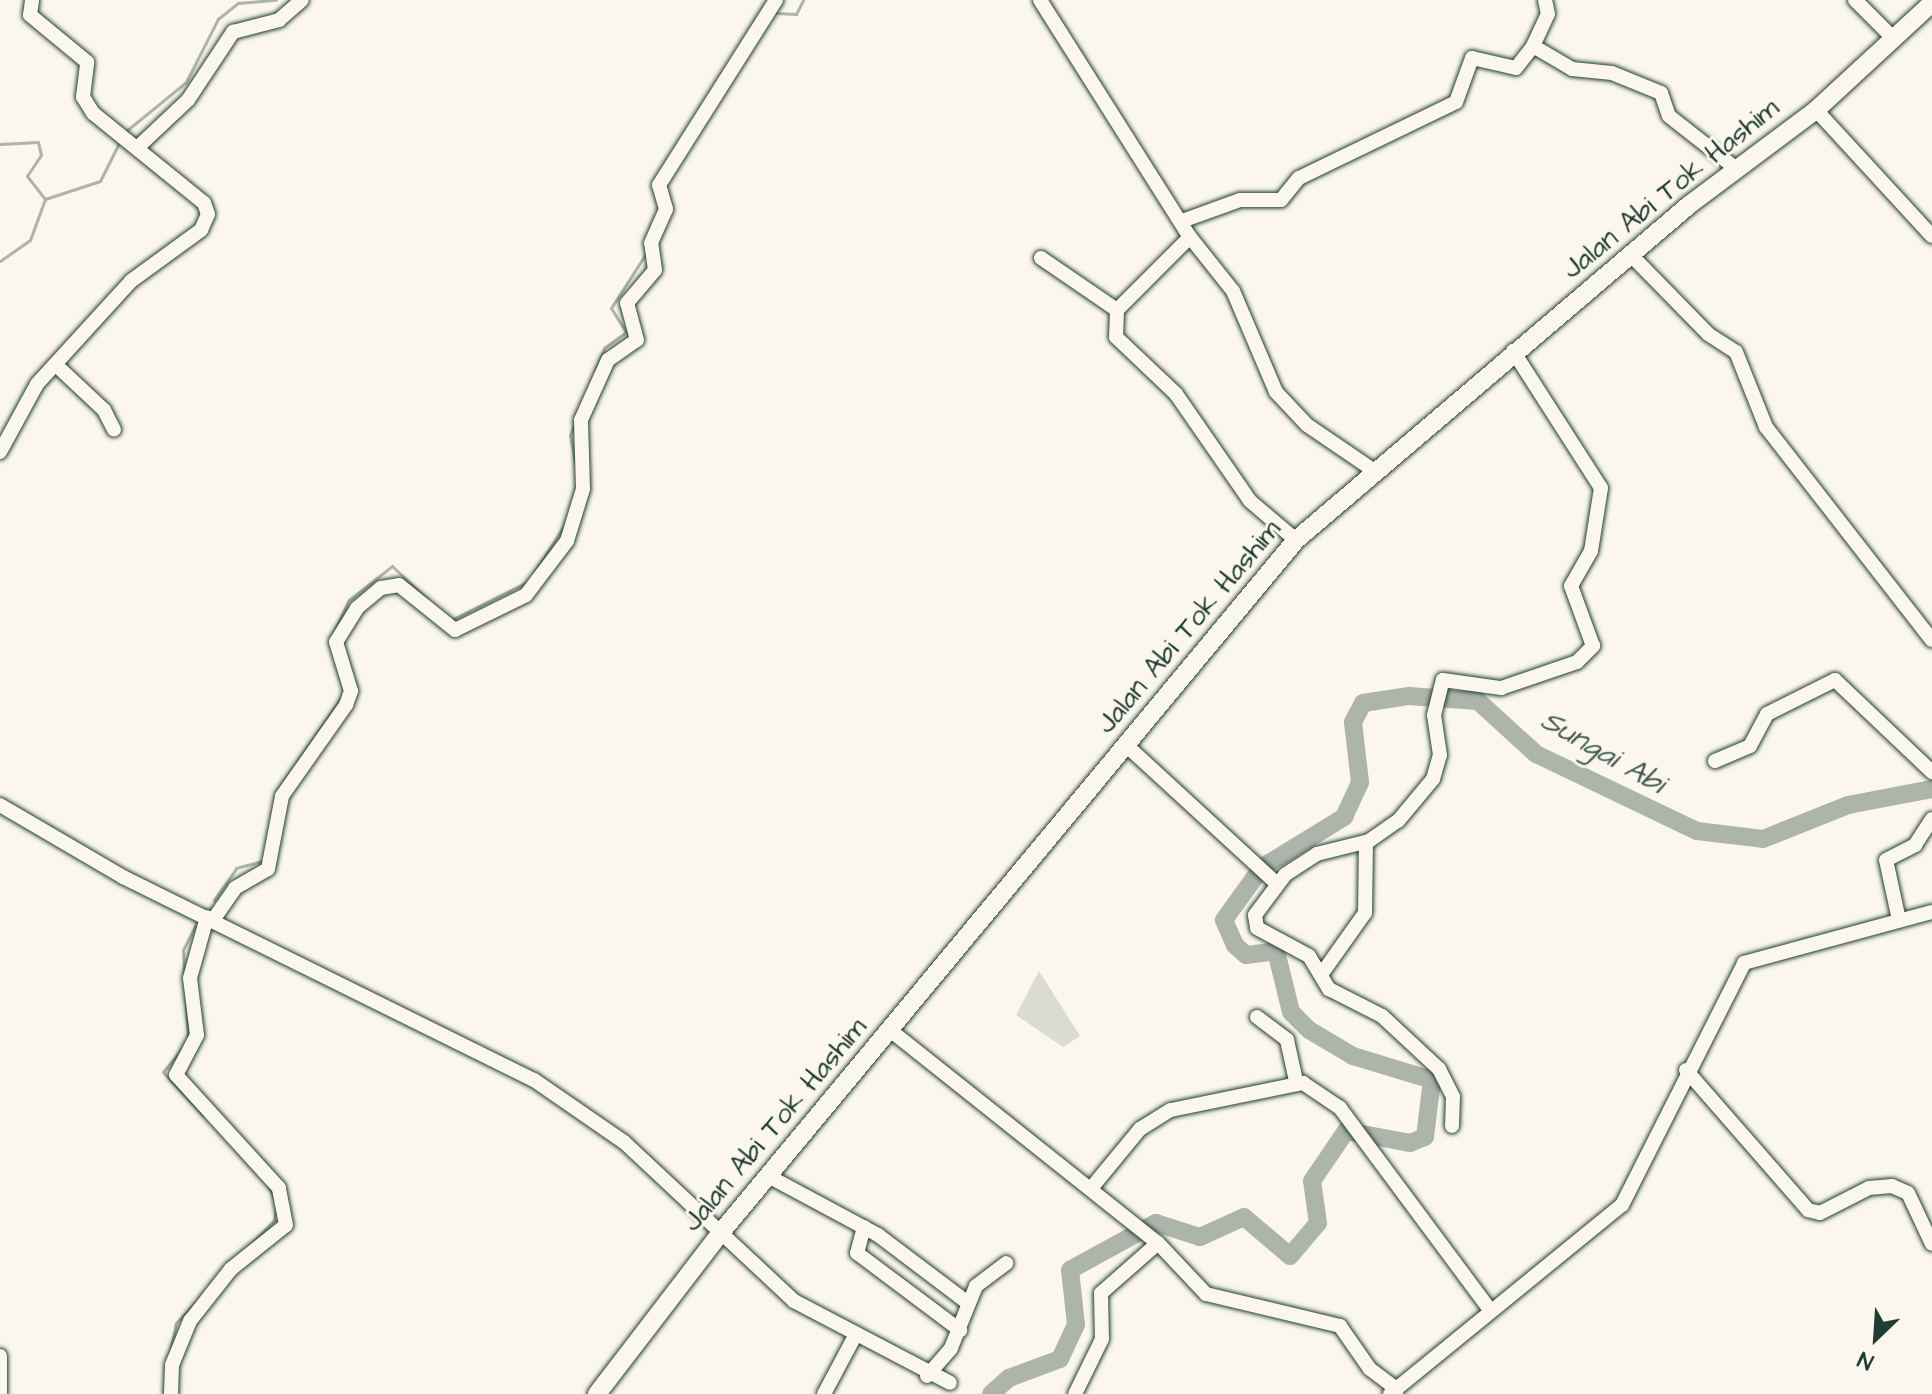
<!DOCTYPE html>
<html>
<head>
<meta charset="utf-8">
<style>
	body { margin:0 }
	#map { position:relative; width:1932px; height:1394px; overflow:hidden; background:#fbf7ec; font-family:"Architects Daughter",sans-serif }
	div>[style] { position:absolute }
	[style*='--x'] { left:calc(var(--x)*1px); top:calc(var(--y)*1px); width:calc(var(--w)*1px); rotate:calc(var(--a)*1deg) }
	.green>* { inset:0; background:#dbdcd1 }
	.stream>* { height:3px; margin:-1.5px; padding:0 1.5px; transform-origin:1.5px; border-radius:1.5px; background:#adb4aa }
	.river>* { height:18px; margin:-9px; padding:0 9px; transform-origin:9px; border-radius:9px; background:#adb4aa }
	.roads { filter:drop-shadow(0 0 2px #1f3d34) drop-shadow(0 0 2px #1f3d34) }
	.minor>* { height:14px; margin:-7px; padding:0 7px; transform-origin:7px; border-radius:7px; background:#fbf7ec }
	.major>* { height:18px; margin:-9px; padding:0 9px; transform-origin:9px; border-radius:9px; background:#fbf7ec }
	span { translate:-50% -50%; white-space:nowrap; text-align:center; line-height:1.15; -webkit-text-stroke:6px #fbf7ec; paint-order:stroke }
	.street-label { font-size:28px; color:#1f3d34 }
	.water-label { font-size:30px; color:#425b52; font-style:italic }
	.north { position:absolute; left:1836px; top:1298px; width:80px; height:80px; -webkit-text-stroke:6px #fbf7ec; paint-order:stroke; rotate:205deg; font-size:22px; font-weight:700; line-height:32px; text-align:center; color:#1f3d34 }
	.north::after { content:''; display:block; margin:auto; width:28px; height:36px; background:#1f3d34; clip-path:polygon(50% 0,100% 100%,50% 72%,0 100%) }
</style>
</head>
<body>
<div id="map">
	<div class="green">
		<div style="clip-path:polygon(1039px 971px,1080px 1036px,1063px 1047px,1016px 1015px)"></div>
	</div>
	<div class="stream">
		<div style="--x:776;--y:13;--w:20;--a:3"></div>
		<div style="--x:796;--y:14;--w:16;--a:-63"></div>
		<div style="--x:126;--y:131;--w:77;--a:-39.2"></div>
		<div style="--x:186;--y:82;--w:71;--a:-63.1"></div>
		<div style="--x:218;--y:19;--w:26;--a:-39"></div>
		<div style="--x:238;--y:3;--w:38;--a:-5"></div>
		<div style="--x:0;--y:144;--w:38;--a:-3"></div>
		<div style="--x:38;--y:142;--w:13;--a:77"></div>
		<div style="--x:41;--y:155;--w:25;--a:124"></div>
		<div style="--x:27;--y:176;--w:29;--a:52"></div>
		<div style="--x:45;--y:199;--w:58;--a:-18.1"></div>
		<div style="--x:100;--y:181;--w:45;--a:-63.4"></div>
		<div style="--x:0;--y:261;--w:37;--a:-35"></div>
		<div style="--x:30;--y:240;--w:44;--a:-69.9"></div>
		<div style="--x:595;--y:372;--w:26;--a:-69"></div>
		<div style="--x:604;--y:348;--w:27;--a:-36"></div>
		<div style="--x:626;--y:332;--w:28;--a:-122"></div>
		<div style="--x:611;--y:308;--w:67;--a:-57.3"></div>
		<div style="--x:575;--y:463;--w:28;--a:-100"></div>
		<div style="--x:570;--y:435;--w:16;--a:-68"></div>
		<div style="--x:535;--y:571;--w:56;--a:-57.4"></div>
		<div style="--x:451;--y:620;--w:87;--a:-26.6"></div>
		<div style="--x:332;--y:636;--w:40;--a:-65"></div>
		<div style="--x:349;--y:600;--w:55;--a:-38.3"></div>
		<div style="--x:392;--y:566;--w:47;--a:43.3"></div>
		<div style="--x:277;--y:791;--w:116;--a:-55.5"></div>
		<div style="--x:214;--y:900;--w:39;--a:-55"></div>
		<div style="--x:236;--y:868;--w:28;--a:-15"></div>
		<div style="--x:188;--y:1040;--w:90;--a:-93.2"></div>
		<div style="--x:183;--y:950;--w:27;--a:-63"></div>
		<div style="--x:184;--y:1046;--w:33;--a:129"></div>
		<div style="--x:163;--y:1072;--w:59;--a:47.1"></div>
		<div style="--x:268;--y:1185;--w:17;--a:65"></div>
		<div style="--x:165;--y:1378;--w:56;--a:-78.7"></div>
		<div style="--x:176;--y:1323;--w:142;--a:-46.4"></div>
		<div style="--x:274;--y:1220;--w:13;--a:-81"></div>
	</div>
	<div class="river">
		<div style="--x:1266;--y:865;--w:92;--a:-31.6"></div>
		<div style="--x:1344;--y:817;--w:38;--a:-65"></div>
		<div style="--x:1360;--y:782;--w:60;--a:-96.7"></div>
		<div style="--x:1353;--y:722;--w:21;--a:-62"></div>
		<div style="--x:1363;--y:703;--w:47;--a:-8.7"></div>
		<div style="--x:1409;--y:696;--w:69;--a:4.1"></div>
		<div style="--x:1478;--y:701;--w:79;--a:42.4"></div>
		<div style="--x:1536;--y:754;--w:178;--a:25.6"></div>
		<div style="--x:1697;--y:831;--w:66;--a:6.9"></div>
		<div style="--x:1763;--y:839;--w:92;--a:-21.8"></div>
		<div style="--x:1848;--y:805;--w:86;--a:-10.8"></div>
		<div style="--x:991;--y:1394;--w:24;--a:-42"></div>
		<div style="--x:1009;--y:1378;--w:54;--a:-20.4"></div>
		<div style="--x:1060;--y:1359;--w:38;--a:-65"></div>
		<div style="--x:1076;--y:1325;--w:55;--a:-96.2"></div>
		<div style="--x:1070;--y:1270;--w:98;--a:-28.7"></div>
		<div style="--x:1156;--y:1223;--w:46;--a:17.7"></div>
		<div style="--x:1200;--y:1237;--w:48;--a:-24.4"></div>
		<div style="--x:1244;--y:1217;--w:60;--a:40.3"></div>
		<div style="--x:1290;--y:1256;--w:43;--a:-49.7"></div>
		<div style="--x:1318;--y:1223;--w:42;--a:-98.1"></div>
		<div style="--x:1312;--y:1181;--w:60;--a:-55.8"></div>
		<div style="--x:1346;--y:1131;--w:65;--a:10.6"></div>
		<div style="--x:1410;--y:1143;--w:16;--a:-22"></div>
		<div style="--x:1425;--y:1137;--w:57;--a:-83"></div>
		<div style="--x:1432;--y:1080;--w:83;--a:-163.1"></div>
		<div style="--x:1353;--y:1056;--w:51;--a:-149.4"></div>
		<div style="--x:1309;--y:1030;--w:25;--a:-135"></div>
		<div style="--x:1291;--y:1012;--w:63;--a:-103.8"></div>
		<div style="--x:1276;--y:951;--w:30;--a:172"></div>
		<div style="--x:1246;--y:955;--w:15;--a:-138"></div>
		<div style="--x:1235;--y:945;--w:27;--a:-114"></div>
		<div style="--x:1224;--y:920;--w:57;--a:-54.3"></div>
	</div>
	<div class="roads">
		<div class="minor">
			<div style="--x:1040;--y:0;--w:280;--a:57.7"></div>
			<div style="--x:1190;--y:237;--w:69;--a:51.5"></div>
			<div style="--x:1233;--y:291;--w:110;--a:66.9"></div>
			<div style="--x:1276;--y:392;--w:45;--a:46.8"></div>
			<div style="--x:1307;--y:425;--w:80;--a:34.3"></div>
			<div style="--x:1855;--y:0;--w:51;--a:45"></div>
			<div style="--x:1533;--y:46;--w:35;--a:-65"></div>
			<div style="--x:1548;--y:14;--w:14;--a:-102"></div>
			<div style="--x:1816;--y:110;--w:171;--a:47.4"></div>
			<div style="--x:137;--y:148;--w:70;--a:-43.3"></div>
			<div style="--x:188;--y:100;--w:82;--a:-56.5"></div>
			<div style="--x:233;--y:32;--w:48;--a:-14.6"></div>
			<div style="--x:279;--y:20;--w:30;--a:-41"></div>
			<div style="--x:1182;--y:221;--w:62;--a:-19.9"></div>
			<div style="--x:1240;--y:200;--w:41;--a:0"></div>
			<div style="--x:1281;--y:200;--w:28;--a:-51"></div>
			<div style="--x:1299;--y:178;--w:174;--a:-25.8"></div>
			<div style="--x:1456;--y:102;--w:47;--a:-70"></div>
			<div style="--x:1472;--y:58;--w:45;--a:12.8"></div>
			<div style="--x:1516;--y:68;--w:28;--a:-52"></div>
			<div style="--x:1533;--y:46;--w:45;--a:30.5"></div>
			<div style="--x:1572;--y:69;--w:40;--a:5.7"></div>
			<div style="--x:1612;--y:73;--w:53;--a:22.2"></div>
			<div style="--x:1661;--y:93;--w:24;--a:71"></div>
			<div style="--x:1669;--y:116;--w:83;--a:38.1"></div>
			<div style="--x:1631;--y:255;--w:110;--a:45.7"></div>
			<div style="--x:1708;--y:334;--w:33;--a:33"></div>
			<div style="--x:1736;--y:352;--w:81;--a:68.2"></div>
			<div style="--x:1766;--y:427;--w:270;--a:52.1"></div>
			<div style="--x:1041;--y:258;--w:92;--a:34.4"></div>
			<div style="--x:1117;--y:310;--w:103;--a:-45"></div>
			<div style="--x:1117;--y:310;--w:27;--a:92"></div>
			<div style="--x:1116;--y:337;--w:83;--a:43.5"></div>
			<div style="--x:1176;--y:394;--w:130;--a:55.3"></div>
			<div style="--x:1250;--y:501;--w:60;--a:40.3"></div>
			<div style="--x:56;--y:365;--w:66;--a:43.2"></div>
			<div style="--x:104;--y:410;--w:22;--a:63"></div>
			<div style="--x:0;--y:452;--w:77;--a:-61.4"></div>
			<div style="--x:37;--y:384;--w:139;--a:-47.6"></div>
			<div style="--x:131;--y:281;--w:87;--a:-36.1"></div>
			<div style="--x:201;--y:230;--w:17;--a:-66"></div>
			<div style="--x:208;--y:214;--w:12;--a:-110"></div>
			<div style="--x:204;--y:203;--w:143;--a:-141"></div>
			<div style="--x:93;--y:113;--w:19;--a:-122"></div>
			<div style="--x:83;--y:97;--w:35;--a:-83"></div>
			<div style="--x:87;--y:62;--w:74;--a:-140.5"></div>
			<div style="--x:30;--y:15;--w:15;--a:-82"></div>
			<div style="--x:1127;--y:746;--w:202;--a:42.6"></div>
			<div style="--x:1715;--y:761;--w:38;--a:-23"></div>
			<div style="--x:1750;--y:746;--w:36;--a:-62"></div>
			<div style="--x:1767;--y:714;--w:76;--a:-26.6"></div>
			<div style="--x:1835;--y:680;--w:134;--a:43.5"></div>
			<div style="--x:0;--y:805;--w:143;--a:30.3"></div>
			<div style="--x:123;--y:877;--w:458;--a:26.3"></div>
			<div style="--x:534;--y:1080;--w:109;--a:34.6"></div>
			<div style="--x:624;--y:1142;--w:233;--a:43.1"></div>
			<div style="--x:794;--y:1301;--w:176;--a:27.7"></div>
			<div style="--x:1369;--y:841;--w:54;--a:166"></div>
			<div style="--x:1317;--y:854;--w:38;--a:147"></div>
			<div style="--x:1285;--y:875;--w:50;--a:126.9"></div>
			<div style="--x:1255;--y:915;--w:13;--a:81"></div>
			<div style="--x:1257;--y:928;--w:59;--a:28.3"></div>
			<div style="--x:1309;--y:956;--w:39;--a:59"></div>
			<div style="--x:1329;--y:989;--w:59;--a:27"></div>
			<div style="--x:1382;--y:1016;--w:78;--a:42.9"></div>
			<div style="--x:1439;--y:1069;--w:31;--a:63"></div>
			<div style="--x:1453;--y:1097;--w:29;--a:92"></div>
			<div style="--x:213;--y:920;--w:39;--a:-55"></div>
			<div style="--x:235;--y:888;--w:38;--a:-30"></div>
			<div style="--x:268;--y:869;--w:74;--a:-79.1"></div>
			<div style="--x:282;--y:796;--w:111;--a:-54.9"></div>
			<div style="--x:346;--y:705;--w:15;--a:-70"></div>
			<div style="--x:351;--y:691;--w:51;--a:-107"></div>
			<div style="--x:336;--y:642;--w:40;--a:-58"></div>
			<div style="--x:357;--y:608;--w:31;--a:-40"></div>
			<div style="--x:381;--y:588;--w:18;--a:-9"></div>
			<div style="--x:399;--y:585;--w:72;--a:38.8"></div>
			<div style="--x:455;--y:630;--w:79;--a:-26.2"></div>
			<div style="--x:526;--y:595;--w:68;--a:-52.8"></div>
			<div style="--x:567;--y:541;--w:54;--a:-72.9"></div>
			<div style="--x:583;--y:489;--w:69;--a:-91.7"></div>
			<div style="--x:581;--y:420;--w:66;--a:-65.8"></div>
			<div style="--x:608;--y:360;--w:35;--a:-35"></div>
			<div style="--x:637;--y:340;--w:38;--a:-105"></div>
			<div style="--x:627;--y:303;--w:43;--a:-49.7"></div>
			<div style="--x:655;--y:270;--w:27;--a:-98"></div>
			<div style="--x:651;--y:243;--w:37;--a:-66"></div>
			<div style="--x:666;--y:209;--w:25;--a:-106"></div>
			<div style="--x:659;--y:185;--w:219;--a:-57.7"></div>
			<div style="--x:1899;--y:920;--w:61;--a:-102.2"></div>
			<div style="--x:1886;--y:860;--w:33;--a:-27"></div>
			<div style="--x:1915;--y:845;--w:31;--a:-57"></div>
			<div style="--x:1323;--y:972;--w:72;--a:-54.6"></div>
			<div style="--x:1365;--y:913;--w:70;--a:-89.2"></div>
			<div style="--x:1366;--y:843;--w:39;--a:-35"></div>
			<div style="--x:1398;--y:821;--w:55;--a:-50.2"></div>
			<div style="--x:1433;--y:779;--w:25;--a:-74"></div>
			<div style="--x:1440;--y:755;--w:40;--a:-98.5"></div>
			<div style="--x:1434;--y:715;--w:36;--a:-76"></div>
			<div style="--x:1443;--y:680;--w:59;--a:7.9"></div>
			<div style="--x:1501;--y:688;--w:80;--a:-18.9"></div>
			<div style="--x:1577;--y:662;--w:23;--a:-45"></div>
			<div style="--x:1593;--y:646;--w:64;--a:-110.1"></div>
			<div style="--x:1571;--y:586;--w:40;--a:-60.3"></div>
			<div style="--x:1591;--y:551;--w:64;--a:-81"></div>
			<div style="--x:1601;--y:488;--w:163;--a:-122.7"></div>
			<div style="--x:1257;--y:1017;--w:38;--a:37"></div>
			<div style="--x:1287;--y:1040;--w:42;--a:77.6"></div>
			<div style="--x:890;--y:1030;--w:342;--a:38.5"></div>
			<div style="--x:1158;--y:1243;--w:76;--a:138.7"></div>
			<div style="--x:1101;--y:1293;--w:46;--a:88.8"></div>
			<div style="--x:1102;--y:1339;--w:61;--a:116.1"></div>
			<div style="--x:1686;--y:1070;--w:186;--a:48.9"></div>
			<div style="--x:1808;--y:1210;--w:12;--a:14"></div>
			<div style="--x:1820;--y:1213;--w:55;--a:-27"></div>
			<div style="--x:1869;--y:1188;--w:23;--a:-5"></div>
			<div style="--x:1892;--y:1186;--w:17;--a:24"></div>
			<div style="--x:1908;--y:1193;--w:56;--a:64.8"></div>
			<div style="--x:768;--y:1176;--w:125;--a:28.2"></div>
			<div style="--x:878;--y:1235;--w:113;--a:37.1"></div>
			<div style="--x:1093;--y:1186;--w:74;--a:-50.5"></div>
			<div style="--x:1140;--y:1129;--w:36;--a:-32"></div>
			<div style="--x:1171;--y:1110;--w:135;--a:-11.6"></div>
			<div style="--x:1303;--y:1083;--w:45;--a:34"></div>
			<div style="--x:1340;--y:1108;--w:252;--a:53.4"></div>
			<div style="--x:864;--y:1227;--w:27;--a:105"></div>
			<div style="--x:857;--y:1253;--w:129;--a:36.8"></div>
			<div style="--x:1158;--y:1243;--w:70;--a:46.7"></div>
			<div style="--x:1206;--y:1294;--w:138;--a:13.4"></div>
			<div style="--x:1340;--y:1326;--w:52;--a:55.1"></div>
			<div style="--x:1370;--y:1369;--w:34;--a:37"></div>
			<div style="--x:0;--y:1356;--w:38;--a:90"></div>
			<div style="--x:927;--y:1376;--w:37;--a:-49"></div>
			<div style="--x:951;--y:1348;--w:67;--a:-68"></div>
			<div style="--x:976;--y:1286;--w:38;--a:-37"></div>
			<div style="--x:171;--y:1394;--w:29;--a:-88"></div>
			<div style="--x:172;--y:1365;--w:48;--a:-67.8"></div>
			<div style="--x:190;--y:1321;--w:66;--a:-51.7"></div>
			<div style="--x:231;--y:1269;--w:70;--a:-38.7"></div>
			<div style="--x:286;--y:1225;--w:38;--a:-101"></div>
			<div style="--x:279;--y:1188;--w:153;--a:-132.3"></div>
			<div style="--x:176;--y:1075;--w:45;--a:-62.3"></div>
			<div style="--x:197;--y:1035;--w:57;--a:-97"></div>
			<div style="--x:190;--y:978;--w:63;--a:-74.4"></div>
			<div style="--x:824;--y:1394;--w:66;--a:-61.9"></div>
			<div style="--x:1390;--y:1394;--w:299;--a:-39.2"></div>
			<div style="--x:1622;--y:1205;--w:271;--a:-63.2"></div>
			<div style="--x:1744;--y:963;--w:195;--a:-15.2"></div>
		</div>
		<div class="major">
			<div style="--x:597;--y:1394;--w:207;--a:-52.5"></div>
			<div style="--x:723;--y:1230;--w:897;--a:-50.29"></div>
			<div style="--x:1296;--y:540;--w:516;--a:-40.44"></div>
			<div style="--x:1689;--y:205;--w:159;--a:-36.8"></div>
			<div style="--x:1816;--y:110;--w:158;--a:-42.7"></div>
		</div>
	</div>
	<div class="street-label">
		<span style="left:1671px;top:189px;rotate:-39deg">Jalan Abi Tok Hashim</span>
		<span style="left:1189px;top:627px;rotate:-50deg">Jalan Abi Tok Hashim</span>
		<span style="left:775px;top:1125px;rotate:-50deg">Jalan Abi Tok Hashim</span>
	</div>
	<div class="water-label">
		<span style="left:1603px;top:752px;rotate:30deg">Sungai Abi</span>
	</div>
	<div class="north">N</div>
</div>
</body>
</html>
